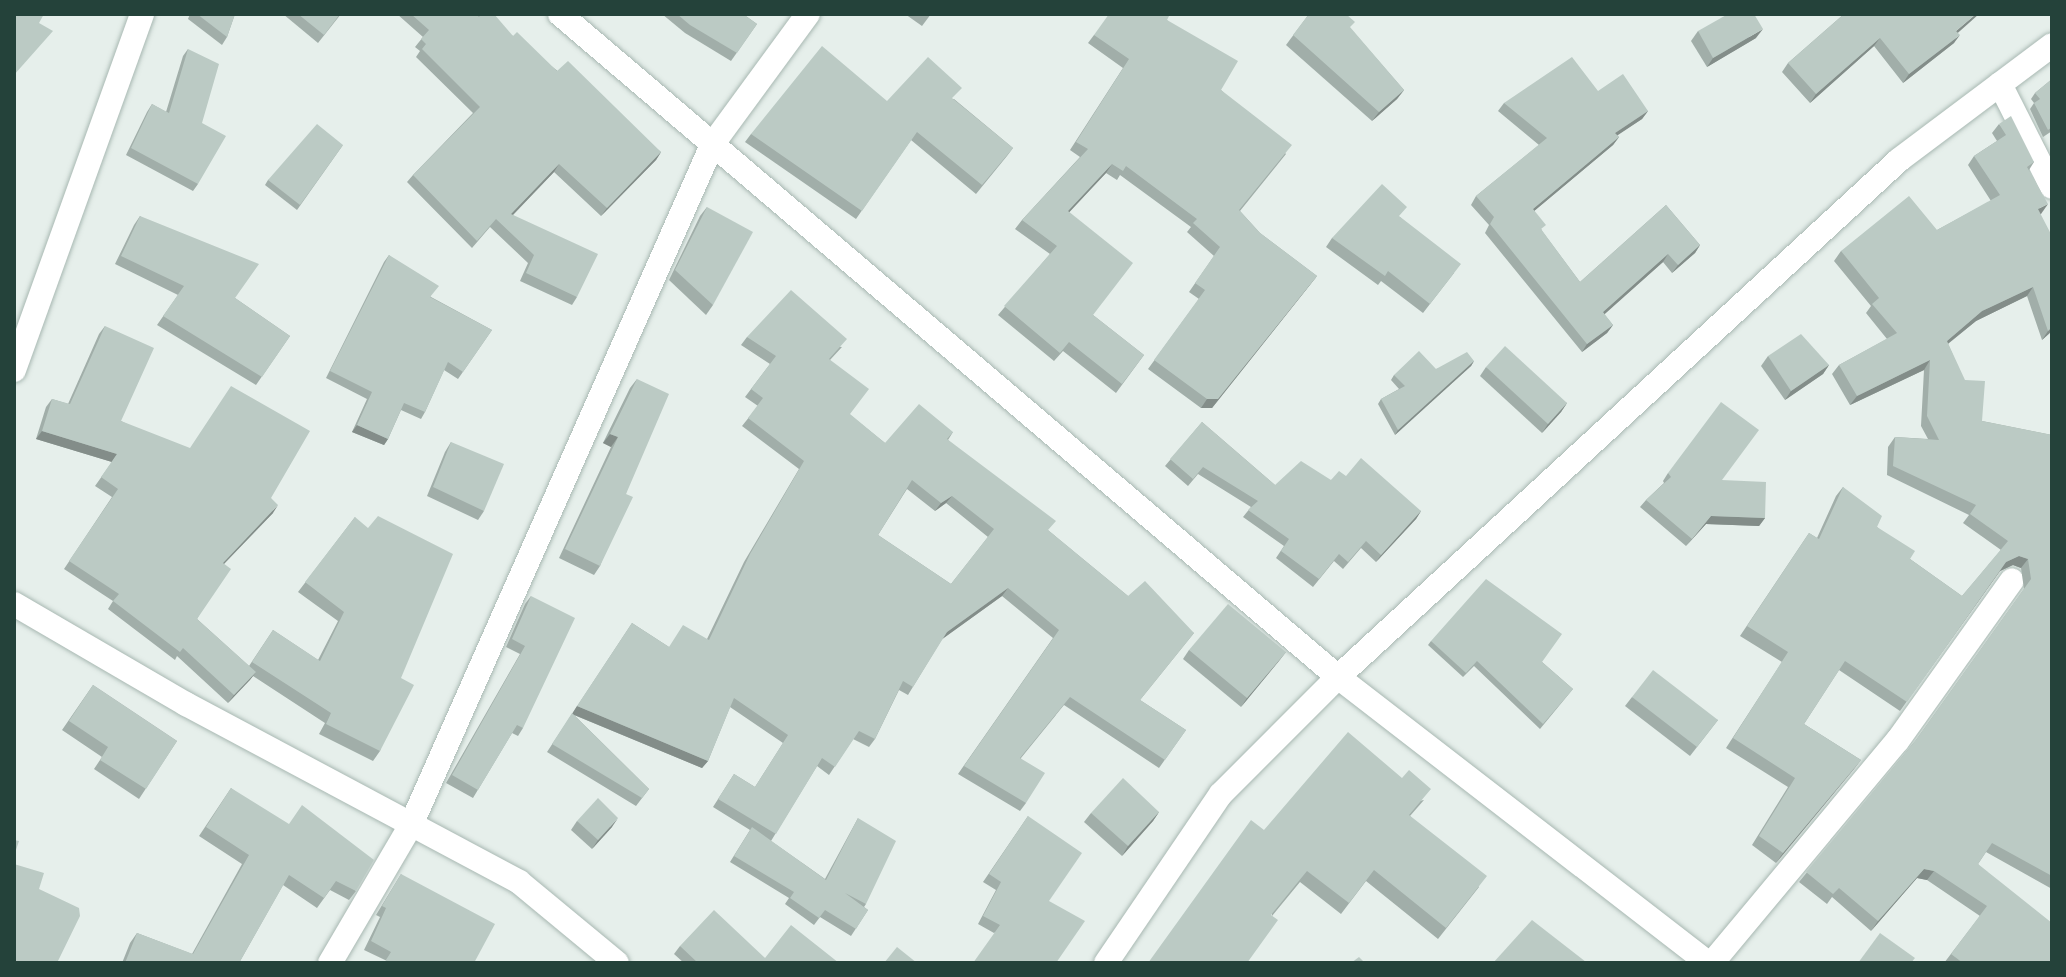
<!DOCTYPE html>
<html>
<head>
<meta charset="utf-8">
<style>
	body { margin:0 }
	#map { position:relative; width:2066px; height:977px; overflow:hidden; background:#e6efeb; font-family:"Varela Round",sans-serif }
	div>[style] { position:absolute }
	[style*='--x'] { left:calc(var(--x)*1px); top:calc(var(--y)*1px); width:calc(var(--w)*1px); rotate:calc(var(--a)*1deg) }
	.roads { filter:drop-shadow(0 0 2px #a8b8b2) drop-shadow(0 0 2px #a8b8b2) }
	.street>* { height:24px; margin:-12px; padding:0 12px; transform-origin:12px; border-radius:12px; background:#fff }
	.wall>* { inset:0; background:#a1aea9 }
	.shaded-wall>* { inset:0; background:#838d89 }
	.building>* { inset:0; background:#bbcac4 }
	span { translate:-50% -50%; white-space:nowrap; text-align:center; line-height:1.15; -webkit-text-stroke:8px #f7fbf9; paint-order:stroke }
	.frame { position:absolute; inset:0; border:16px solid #24423a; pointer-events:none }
</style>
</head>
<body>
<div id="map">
	<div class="roads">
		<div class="street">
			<div style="--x:560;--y:14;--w:1022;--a:40.44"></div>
			<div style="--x:1338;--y:677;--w:468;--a:37.7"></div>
			<div style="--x:2000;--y:84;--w:115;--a:63.2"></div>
			<div style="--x:14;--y:370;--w:378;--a:-70.2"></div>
			<div style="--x:14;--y:604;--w:199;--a:30.2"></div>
			<div style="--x:186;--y:704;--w:378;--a:28.1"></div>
			<div style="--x:519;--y:882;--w:127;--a:39.6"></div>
			<div style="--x:330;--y:963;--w:160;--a:-59.6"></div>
			<div style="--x:411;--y:825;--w:744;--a:-66.12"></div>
			<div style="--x:712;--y:145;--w:162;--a:-53.8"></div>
			<div style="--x:1106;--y:963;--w:204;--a:-55.8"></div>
			<div style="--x:1221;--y:794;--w:165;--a:-45"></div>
			<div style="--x:1338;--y:677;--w:763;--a:-42.66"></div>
			<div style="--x:1899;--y:160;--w:191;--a:-36.9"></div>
			<div style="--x:1712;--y:963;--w:290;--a:-50.2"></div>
			<div style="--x:1898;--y:740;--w:196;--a:-54.5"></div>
		</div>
	</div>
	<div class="wall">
		<div style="clip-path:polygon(190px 14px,235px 14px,227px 37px,222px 45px,188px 19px)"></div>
		<div style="clip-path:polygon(283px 14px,341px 14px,318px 43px)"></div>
		<div style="clip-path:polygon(397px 14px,476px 14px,513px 36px,661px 152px,656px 160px,601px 216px,554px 172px,513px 215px,577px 297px,572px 305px,520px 281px,528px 263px,490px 227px,472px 248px,407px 182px,413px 175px,473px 113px,416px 57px,420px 51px,415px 47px,423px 37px)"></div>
		<div style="clip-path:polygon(662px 14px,743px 14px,757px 24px,731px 61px,685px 33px)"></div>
		<div style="clip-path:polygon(905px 14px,931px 14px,922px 26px)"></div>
		<div style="clip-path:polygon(1309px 14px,1350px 28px,1404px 90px,1397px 99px,1372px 121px,1286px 45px)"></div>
		<div style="clip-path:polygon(1844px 14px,1958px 33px,1954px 43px,1903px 83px,1874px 46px,1810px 103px,1782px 72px,1788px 63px)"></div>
		<div style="clip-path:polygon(1167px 20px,1221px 90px,1286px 154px,1240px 211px,1260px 233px,1317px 276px,1212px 408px,1201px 408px,1148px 369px,1199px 299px,1189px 292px,1214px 256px,1187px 232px,1191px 227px,1120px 175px,1117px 180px,1106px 173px,1069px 212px,1093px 315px,1144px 355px,1116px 393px,1063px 351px,1054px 361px,998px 315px,1050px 254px,1015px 229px,1022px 220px,1080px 157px,1070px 150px,1123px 68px,1088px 43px,1094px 35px)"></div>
		<div style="clip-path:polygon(1698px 31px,1756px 38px,1707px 67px,1691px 41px)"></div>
		<div style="clip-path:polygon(188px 49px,202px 123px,198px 184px,193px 191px,126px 155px,147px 112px,152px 104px,166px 112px,183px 56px)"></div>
		<div style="clip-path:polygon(2052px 79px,2052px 131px,2043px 137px,2030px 109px,2034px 103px,2031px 99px,2035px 93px)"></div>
		<div style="clip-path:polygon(1598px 91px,1648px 111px,1642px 119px,1617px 135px,1619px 137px,1613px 145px,1534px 211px,1542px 231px,1580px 282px,1666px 205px,1700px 245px,1695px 253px,1672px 273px,1663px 262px,1604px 314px,1613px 325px,1607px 333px,1582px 352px,1485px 233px,1489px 225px,1471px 205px,1476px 196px,1539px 145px,1498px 111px,1504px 103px)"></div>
		<div style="clip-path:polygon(954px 99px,1013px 148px,1007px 156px,976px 194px,911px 140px,856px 219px,745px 142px,751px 134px,887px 101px)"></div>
		<div style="clip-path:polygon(1999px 124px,2034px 162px,2029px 170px,2041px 214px,2040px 214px,2052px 331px,2042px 340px,2027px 296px,1976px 321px,1948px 344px,1982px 421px,2052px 435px,2052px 889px,1986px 852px,1978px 864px,2052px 963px,1944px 963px,1980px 916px,1927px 880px,1917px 878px,1871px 931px,1832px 897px,1827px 904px,1799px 882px,1916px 740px,2024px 589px,2021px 568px,2013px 565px,2000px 571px,1900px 711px,1839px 670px,1804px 724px,1861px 760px,1776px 863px,1752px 845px,1788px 787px,1726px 748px,1782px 662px,1740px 636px,1809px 533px,1817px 538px,1836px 496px,1843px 487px,1877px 527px,1910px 559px,1962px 596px,2001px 550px,1963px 523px,1969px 515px,1887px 475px,1888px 447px,1895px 437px,1928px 439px,1921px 426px,1924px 370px,1850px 405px,1832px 374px,1839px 365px,1887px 339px,1866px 313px,1871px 306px,1834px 261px,1841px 251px,1937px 230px,1991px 201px,1968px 165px,1974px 156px,1997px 141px,1992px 133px)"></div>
		<div style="clip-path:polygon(343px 145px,297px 210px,265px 185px,268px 180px)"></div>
		<div style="clip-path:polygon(707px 207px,713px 305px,706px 315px,669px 280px,700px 216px)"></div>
		<div style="clip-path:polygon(140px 216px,235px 298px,290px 336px,256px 385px,157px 325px,178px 295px,115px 264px,134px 225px)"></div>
		<div style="clip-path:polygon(1400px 217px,1454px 273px,1423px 313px,1381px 281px,1378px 285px,1326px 247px,1332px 238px)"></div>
		<div style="clip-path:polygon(389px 255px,431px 297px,492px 330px,458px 379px,444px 370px,425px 412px,421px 419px,401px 410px,388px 439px,384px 445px,352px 432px,367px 399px,326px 378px,384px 262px)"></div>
		<div style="clip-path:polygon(105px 326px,121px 421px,271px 498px,273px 513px,224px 564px,197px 619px,249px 666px,273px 630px,318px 660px,338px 621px,298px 592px,355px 517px,401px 678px,380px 751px,373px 761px,319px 734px,325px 723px,253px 676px,228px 703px,177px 656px,175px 660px,108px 609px,113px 601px,64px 569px,112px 497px,95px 486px,112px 462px,36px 439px,46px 407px,52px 399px,68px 404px,99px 334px)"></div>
		<div style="clip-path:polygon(evenodd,747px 337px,842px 347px,830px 360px,850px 415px,885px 443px,953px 432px,948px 440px,1049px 531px,1128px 596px,1194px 633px,1140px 700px,1186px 730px,1159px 768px,1064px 705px,1021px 758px,1026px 803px,1020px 811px,958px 774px,1053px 638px,1002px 596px,942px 639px,908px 695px,899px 690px,875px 739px,869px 747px,853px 739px,829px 775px,817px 766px,771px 841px,825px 879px,858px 818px,866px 904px,864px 907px,868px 910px,851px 936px,820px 917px,814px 925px,785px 904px,789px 898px,730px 862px,750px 830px,713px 807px,734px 774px,755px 787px,783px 743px,730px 707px,708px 761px,702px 768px,574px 715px,649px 789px,636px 806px,547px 752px,632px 623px,669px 647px,707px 639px,744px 562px,799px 469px,742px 426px,758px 406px,745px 397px,770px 364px,741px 345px,747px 337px,907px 489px,935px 511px,946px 503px,988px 537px,951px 584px,878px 535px,907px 489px)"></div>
		<div style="clip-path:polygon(1768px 356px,1829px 365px,1823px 374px,1785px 400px,1761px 366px)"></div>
		<div style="clip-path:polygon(1474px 361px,1471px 366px,1395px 435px,1378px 404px,1381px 399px,1399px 389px,1391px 380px,1394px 375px,1436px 369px)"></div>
		<div style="clip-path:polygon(1486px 367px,1567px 403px,1561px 412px,1542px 433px,1480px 376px)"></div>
		<div style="clip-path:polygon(637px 379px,626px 494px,600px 566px,594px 575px,559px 558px,611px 447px,603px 443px,630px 388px)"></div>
		<div style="clip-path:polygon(1202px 422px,1275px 485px,1331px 480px,1346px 476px,1421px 511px,1416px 519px,1376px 562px,1361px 548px,1343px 569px,1334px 561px,1313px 587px,1276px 558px,1284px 546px,1243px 517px,1251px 507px,1198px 474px,1188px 486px,1165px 466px)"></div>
		<div style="clip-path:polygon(451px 442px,484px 511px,478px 520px,427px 496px,445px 452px)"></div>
		<div style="clip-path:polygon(1668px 473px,1722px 480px,1765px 518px,1759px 526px,1706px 524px,1686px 546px,1640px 507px,1646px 500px,1664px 483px,1663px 481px)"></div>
		<div style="clip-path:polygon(531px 596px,523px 728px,518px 736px,512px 733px,473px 798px,446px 783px,520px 654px,506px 647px,525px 604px)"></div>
		<div style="clip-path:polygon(1431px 641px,1542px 662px,1573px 689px,1540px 729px,1474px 666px,1463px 677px,1428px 645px)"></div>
		<div style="clip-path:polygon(1189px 650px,1286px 652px,1241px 707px,1183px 659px)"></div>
		<div style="clip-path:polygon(93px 685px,177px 741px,139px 799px,94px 769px,102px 757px,62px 730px)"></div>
		<div style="clip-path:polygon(1632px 697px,1718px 720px,1690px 756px,1625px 706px)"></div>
		<div style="clip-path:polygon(231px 788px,356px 891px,349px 900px,330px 890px,317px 908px,283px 885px,239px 963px,122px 963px,130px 943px,137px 933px,192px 954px,242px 864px,199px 836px)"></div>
		<div style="clip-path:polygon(1424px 800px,1410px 816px,1479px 887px,1438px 939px,1366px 881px,1341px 914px,1300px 882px,1272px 916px,1264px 830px)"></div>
		<div style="clip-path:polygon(1159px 812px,1153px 821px,1122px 856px,1084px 822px,1091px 813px)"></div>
		<div style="clip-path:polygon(1028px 816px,1049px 901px,994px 933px,978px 924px,996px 890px,983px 882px)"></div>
		<div style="clip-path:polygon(577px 821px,612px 827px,592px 849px,571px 830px)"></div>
		<div style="clip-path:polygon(401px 874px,474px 963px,385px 960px,364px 950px,380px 917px,376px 915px)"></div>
		<div style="clip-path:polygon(680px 946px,765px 958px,839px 963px,684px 963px,674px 954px)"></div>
	</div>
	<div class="shaded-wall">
		<div style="clip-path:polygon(1976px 14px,1979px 14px,1951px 39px,1956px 31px)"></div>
		<div style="clip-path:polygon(1763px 29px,1756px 38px,1707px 67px,1713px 58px)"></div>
		<div style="clip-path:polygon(1960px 35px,1954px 43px,1903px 83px,1909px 74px)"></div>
		<div style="clip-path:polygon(1880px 38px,1874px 46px,1810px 103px,1816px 94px)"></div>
		<div style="clip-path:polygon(1404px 90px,1397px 99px,1372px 121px,1379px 112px)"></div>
		<div style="clip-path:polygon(1648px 111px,1642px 119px,1609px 141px,1615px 133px)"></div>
		<div style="clip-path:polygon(1619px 137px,1613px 145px,1527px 217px,1533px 209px)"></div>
		<div style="clip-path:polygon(661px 152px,656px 160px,601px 216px,607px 208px)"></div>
		<div style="clip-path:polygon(559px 164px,554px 172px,506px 222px,511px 214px)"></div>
		<div style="clip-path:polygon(1112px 164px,1106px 173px,1062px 220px,1068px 211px)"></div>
		<div style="clip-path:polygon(2048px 204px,2041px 214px,2031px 219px,2038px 209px)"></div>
		<div style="clip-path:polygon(1700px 245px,1695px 253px,1672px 273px,1678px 265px)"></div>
		<div style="clip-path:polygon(1668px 254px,1663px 262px,1597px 321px,1603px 312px)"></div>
		<div style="clip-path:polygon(1317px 276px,1212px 408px,1201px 408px,1207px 399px)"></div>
		<div style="clip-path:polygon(2033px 287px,2027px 296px,1976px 321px,1940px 350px,1947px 341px,1982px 311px)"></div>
		<div style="clip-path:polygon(1613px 325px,1607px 333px,1582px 352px,1587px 344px)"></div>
		<div style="clip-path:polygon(2052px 327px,2052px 331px,2042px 340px,2048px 331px)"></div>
		<div style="clip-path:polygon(1930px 360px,1924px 370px,1850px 405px,1857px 396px)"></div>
		<div style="clip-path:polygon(1474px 361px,1471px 366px,1395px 435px,1398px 430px)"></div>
		<div style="clip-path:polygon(1829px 365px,1823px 374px,1785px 400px,1791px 391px)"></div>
		<div style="clip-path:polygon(1567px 403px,1561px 412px,1542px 433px,1548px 424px)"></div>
		<div style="clip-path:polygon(357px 425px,388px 439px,384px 445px,352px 432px)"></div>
		<div style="clip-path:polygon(42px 431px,117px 454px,112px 462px,36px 439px)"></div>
		<div style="clip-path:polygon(610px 434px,618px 437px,611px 447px,603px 443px)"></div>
		<div style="clip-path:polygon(952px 496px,946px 503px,935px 511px,941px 503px)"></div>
		<div style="clip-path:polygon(278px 505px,273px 513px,217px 571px,223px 563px)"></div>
		<div style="clip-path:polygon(1421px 511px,1416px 519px,1376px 562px,1381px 555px)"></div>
		<div style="clip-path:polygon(1711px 516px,1765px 518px,1759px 526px,1706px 524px,1686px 546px)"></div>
		<div style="clip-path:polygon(2019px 556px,2028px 559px,2021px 568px,2013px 565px,2000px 571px,1900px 711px,2006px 562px)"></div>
		<div style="clip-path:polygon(1008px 588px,1002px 596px,941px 640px,947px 632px)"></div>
		<div style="clip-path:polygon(1286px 652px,1279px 661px,1241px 707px,1247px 698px)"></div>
		<div style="clip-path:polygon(256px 672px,250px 680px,228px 703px,234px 695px)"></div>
		<div style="clip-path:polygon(577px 706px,708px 761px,702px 768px,572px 714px)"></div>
		<div style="clip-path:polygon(1861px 760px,1854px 769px,1776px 863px,1783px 853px)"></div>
		<div style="clip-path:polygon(1159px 812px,1153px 821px,1122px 856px,1128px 846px)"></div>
		<div style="clip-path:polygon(618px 818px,612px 827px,592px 849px,598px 840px)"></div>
		<div style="clip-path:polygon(1924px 869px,1934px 871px,1927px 880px,1917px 878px,1871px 931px,1878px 921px)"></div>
	</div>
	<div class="building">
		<div style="clip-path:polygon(14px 14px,44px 14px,39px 23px,53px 31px,14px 75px)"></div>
		<div style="clip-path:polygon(197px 14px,235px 14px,227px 37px)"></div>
		<div style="clip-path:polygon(298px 14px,340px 14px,324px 35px)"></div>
		<div style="clip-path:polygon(411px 14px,476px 14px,479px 17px,482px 14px,494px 14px,513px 36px,517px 32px,557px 71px,568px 61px,661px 152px,607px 208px,559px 164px,511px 214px,598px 254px,577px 297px,526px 273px,534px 255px,496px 219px,477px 241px,413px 175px,480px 107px,422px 49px,426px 44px,421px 39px,429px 30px)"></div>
		<div style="clip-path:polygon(677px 14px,743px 14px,757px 24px,737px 53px,690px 25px)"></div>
		<div style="clip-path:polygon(1109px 14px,1170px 14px,1167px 20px,1238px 61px,1221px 90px,1292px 145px,1239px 210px,1260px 233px,1317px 276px,1218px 399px,1207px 399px,1154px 360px,1205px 290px,1195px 283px,1220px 247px,1193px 223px,1197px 219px,1126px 166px,1123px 171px,1112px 164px,1068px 211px,1133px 263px,1093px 315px,1144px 355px,1122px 384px,1069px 342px,1060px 353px,1004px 306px,1057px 246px,1022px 220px,1088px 149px,1076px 142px,1129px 59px,1094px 35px)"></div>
		<div style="clip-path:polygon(1309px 14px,1346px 14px,1355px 22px,1350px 27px,1404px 90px,1379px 112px,1293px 35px)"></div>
		<div style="clip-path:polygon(1728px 14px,1754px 14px,1763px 29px,1713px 58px,1698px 31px)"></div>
		<div style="clip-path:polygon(1844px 14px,1976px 14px,1956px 31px,1960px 35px,1909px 74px,1880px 38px,1816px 94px,1788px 63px)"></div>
		<div style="clip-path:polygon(822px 46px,887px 101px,928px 57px,962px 88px,952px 98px,1013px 148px,982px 185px,917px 132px,862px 211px,751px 134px)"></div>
		<div style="clip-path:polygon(188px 49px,219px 64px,202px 123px,226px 136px,198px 184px,131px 148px,152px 104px,169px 113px)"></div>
		<div style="clip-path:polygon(1572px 57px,1598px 91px,1623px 74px,1648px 111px,1615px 133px,1619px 137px,1533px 209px,1546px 225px,1541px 229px,1580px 282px,1666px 205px,1700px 245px,1678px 265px,1668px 254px,1603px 312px,1613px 325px,1587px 344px,1490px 224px,1494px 217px,1476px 196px,1547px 138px,1504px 103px)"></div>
		<div style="clip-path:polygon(2052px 79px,2052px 127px,2048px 130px,2034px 103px,2040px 99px,2035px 93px)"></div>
		<div style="clip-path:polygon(2011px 116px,2034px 162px,2027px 167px,2048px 204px,2038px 209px,2052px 236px,2052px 327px,2048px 331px,2033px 287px,1982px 311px,1947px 341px,1965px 380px,1985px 381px,1982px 421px,2052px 435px,2052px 876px,1992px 843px,1978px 864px,2052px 923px,2052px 963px,1963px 963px,1951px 954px,1987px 906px,1934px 871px,1924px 869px,1878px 921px,1839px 888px,1833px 894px,1806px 872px,1916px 740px,2031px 579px,2028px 559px,2019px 556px,2006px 562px,1907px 702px,1845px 661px,1804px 724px,1861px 760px,1783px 853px,1759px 836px,1795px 778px,1733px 738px,1788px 652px,1747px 626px,1809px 533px,1819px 539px,1843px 487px,1882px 516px,1877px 527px,1915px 551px,1910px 559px,1962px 596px,2008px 541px,1970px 514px,1976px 505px,1893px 466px,1895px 437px,1939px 440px,1927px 416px,1930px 360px,1857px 396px,1839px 365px,1897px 333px,1872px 304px,1879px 298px,1841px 251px,1909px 196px,1937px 230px,2000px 195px,1974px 156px,2006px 135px,1999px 124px)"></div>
		<div style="clip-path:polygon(317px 124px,343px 145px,300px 205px,268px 180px)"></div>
		<div style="clip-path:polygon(1382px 184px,1407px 207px,1399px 216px,1461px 264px,1430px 304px,1388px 271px,1385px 276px,1332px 238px)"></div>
		<div style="clip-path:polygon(707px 207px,753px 232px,713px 305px,675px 270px)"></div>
		<div style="clip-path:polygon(140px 216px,259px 264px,235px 298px,290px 336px,262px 377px,163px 316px,184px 286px,121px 256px)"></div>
		<div style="clip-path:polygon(389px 255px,439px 286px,430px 297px,492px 330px,463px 372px,448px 362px,425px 412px,404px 403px,388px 439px,357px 425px,372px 392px,330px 371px)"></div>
		<div style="clip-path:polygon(evenodd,791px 290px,847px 339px,829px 359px,869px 389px,850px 414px,885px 443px,919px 404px,953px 432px,947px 439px,1056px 521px,1048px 530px,1128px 596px,1145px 581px,1194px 633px,1140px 700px,1186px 730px,1165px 760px,1070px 697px,1020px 758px,1045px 773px,1026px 803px,964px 766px,1059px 630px,1008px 588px,947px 632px,913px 687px,903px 681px,875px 739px,859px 731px,835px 767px,822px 758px,776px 834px,718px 799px,734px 774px,755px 787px,788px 735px,734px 698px,708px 761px,577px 706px,632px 623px,669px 647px,683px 625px,709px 640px,750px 554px,804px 461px,748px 418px,763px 398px,751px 389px,776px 356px,747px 337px,791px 290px,912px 480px,941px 503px,952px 496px,994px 529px,951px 584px,878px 535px,912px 480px)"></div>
		<div style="clip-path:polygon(105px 326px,154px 348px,121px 421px,190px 448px,231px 386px,310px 431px,271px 498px,278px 505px,223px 563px,231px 569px,197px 619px,256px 672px,234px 695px,183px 648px,180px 652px,113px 601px,119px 594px,69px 561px,118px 489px,101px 477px,117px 454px,42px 431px,52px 399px,70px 404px)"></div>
		<div style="clip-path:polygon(1801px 334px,1829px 365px,1791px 391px,1768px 356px)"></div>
		<div style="clip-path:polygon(1505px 346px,1567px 403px,1548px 424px,1486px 367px)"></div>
		<div style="clip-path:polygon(1419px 351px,1436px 369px,1467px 352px,1474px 361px,1398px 430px,1381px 399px,1405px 386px,1394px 375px)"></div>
		<div style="clip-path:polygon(637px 379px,669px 394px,626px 494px,633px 497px,600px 566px,565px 549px,618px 437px,610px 434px)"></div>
		<div style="clip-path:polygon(1721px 402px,1759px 430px,1722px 480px,1766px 482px,1765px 518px,1711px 516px,1692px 539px,1646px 500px,1671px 477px,1668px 473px)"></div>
		<div style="clip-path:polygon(1202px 422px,1275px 485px,1301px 461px,1331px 480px,1339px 471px,1346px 476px,1361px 458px,1421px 511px,1381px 555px,1366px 541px,1348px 562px,1339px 554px,1319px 579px,1281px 551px,1289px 539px,1248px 510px,1258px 501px,1203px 467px,1193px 479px,1170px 459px)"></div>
		<div style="clip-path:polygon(451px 442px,504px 464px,484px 511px,433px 487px)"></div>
		<div style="clip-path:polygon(378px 516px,453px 554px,401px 678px,414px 685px,380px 751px,326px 724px,331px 713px,252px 662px,273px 630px,320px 661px,344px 612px,305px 582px,355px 517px,368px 528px)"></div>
		<div style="clip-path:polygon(1486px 579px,1562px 634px,1542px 662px,1573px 689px,1543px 724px,1477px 661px,1466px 673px,1431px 641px)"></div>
		<div style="clip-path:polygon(531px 596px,575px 618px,523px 728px,517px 725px,478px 790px,452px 775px,525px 646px,512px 639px)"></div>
		<div style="clip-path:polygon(1228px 604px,1286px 652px,1247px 698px,1189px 650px)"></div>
		<div style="clip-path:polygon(1653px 670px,1718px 720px,1697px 747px,1632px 697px)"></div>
		<div style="clip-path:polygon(93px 685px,177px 741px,146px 789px,100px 760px,108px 747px,69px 721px)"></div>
		<div style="clip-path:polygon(572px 713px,649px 789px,642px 798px,552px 744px)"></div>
		<div style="clip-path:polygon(1348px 732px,1402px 778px,1409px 770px,1431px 789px,1409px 815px,1487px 876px,1446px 928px,1374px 870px,1349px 903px,1307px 871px,1271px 915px,1278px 920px,1247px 963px,1148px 963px,1251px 820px,1264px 830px)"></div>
		<div style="clip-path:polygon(1123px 778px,1159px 812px,1128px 846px,1091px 813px)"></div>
		<div style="clip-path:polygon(231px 788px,289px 824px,302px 805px,374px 860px,356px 891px,336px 881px,324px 898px,289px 875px,239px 963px,125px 963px,137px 933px,193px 954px,249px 855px,206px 827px)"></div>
		<div style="clip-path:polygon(598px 798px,618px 818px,598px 840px,577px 821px)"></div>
		<div style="clip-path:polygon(1028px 816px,1082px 853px,1049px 901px,1085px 921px,1056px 963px,973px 963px,1000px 925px,983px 916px,1001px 882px,989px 874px)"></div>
		<div style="clip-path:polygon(858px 818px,896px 841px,866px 904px,845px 893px,868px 910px,856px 929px,825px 910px,819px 918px,790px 898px,794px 892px,734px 856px,752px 827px,826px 880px)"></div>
		<div style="clip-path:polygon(14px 840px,19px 841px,14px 856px)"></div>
		<div style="clip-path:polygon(14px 864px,44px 873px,39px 889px,79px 908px,80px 916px,57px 963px,14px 963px)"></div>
		<div style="clip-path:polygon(401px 874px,495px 924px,474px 963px,384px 963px,391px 952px,371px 941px,386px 908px,382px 906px)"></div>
		<div style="clip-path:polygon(714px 910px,765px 958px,791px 925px,839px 963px,698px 963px,680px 946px)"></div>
		<div style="clip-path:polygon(1532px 920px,1586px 962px,1493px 963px)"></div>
		<div style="clip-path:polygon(1880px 933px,1915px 958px,1911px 963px,1858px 963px)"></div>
		<div style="clip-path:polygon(897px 947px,917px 963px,884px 963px)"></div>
		<div style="clip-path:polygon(1359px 957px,1365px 963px,1351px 963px)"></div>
	</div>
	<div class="frame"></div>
</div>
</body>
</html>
